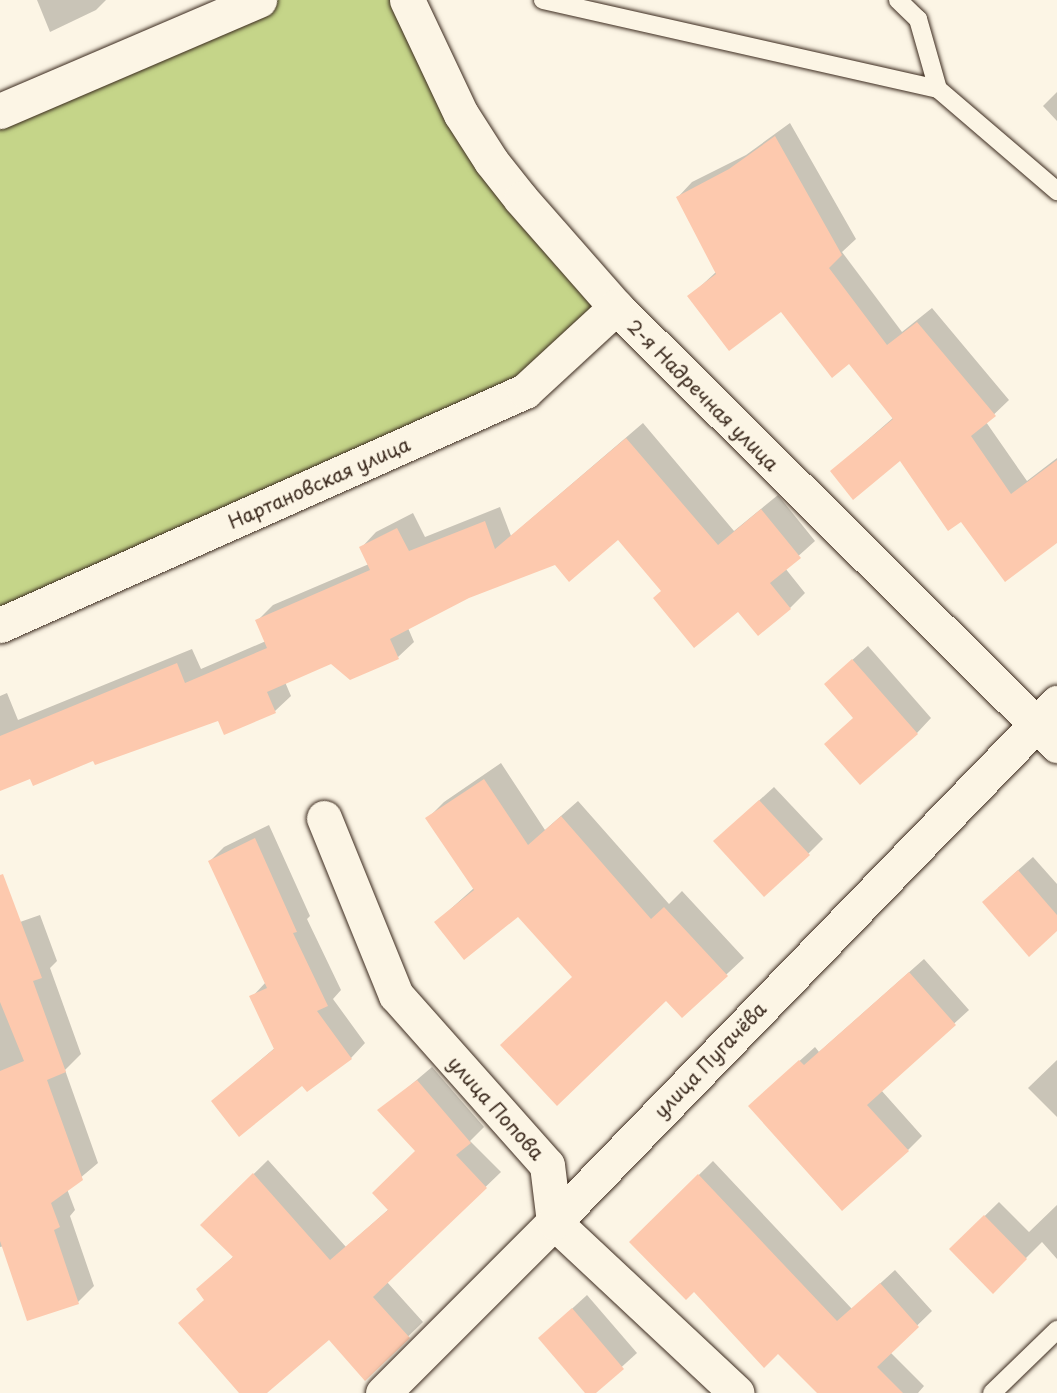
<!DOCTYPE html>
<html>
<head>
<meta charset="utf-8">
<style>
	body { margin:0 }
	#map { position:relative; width:1057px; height:1393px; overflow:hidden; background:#fcf5e5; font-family:"Playpen Sans",sans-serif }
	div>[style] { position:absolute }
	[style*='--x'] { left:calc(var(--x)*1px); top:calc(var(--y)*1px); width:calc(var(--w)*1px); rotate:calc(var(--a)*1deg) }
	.green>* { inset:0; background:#c5d589 }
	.shadow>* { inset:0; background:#0003 }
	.building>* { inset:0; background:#fdc9ae }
	.roads { filter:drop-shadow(0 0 2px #3b2a1e) drop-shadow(0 0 2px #3b2a1e) }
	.lane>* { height:18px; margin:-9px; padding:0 9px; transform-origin:9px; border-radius:9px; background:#fcf5e5 }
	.street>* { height:35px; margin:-17.5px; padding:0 17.5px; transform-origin:17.5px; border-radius:17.5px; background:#fcf5e5 }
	span { translate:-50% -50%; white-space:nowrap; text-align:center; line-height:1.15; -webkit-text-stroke:5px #fcf5e5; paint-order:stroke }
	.street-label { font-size:19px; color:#3b2a1e }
</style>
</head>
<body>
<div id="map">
	<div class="green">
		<div style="clip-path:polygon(259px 0,406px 0,436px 56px,616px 307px,552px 368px,0 625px,0 111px)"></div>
	</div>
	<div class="shadow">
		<div style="clip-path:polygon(37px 0,106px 0,96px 10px,50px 32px)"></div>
		<div style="clip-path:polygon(1057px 92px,1057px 121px,1043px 106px)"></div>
		<div style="clip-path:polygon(790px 123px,856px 239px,842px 252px,902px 332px,932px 308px,1009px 400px,986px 422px,1027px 481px,1057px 458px,1057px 541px,961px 519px,900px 459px,832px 471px,894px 417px,850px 362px,781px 309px,690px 296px,716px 272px,678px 197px,692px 182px,746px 155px)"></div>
		<div style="clip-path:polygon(643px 423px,734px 531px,778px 495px,815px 541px,785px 568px,805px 593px,790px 608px,738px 610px,663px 591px,618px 537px,468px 597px,408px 628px,414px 642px,398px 657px,332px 662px,285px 682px,291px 696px,275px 711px,224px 733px,219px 719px,31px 776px,0 790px,0 696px,7px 693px,18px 720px,192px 649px,201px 669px,266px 641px,257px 621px,273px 605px,369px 564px,361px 548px,376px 532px,413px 513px,425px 537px,500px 507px,511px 536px)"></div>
		<div style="clip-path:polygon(868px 646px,931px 718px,917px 733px,826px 744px,855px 717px,841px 670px)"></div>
		<div style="clip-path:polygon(501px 763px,545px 830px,578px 801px,669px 904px,682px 891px,744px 958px,682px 1016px,666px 999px,574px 976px,518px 914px,436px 922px,474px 888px,428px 818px,444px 802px)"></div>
		<div style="clip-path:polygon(774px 787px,823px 839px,808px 854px,730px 827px)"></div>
		<div style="clip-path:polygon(269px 825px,310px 916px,307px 919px,341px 990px,333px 999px,365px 1043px,351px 1058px,303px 1084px,213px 1101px,276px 1047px,252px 997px,266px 982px,210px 861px,224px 847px)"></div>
		<div style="clip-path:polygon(1033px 857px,1057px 884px,1057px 929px,998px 888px)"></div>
		<div style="clip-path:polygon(40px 915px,57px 961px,50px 968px,81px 1054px,65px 1070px,98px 1163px,67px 1189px,75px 1210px,70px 1216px,94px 1286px,78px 1302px,4px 1246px,0 1247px,0 929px)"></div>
		<div style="clip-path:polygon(924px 959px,969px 1010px,881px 1090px,922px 1136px,908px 1150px,765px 1092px,815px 1047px,819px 1052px)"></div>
		<div style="clip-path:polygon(1057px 1060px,1057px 1117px,1028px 1088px)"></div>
		<div style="clip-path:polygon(432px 1067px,484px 1127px,470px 1141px,501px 1172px,387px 1282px,423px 1322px,365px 1378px,329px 1338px,265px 1393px,241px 1393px,180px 1323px,206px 1299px,198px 1289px,234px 1256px,202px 1225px,268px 1160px,346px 1247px,389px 1209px,418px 1151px,380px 1111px)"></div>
		<div style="clip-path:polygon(713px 1161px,852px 1309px,895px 1270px,932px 1311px,890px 1352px,924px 1386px,918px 1393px,819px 1393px,778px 1352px,631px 1242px)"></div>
		<div style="clip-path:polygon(999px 1202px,1029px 1232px,1057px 1205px,1057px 1259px,1042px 1242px,993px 1291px,951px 1249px)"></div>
		<div style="clip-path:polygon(587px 1295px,637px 1353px,593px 1393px,587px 1393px,540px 1338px)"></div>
	</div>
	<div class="building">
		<div style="clip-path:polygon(775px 136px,842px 255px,829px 268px,887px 345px,917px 322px,996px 416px,971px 436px,1011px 494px,1057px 460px,1057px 543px,1005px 582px,961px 522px,948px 531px,900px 461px,853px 500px,830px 471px,893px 419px,849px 364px,832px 378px,781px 312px,729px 351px,687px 296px,716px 274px,676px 197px,729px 169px)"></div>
		<div style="clip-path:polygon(626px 438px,718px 545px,761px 509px,801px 558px,770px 583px,791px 609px,758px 636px,738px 612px,694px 648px,653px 598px,661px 591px,618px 540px,569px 582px,555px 565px,469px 598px,390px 639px,399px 659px,350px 680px,331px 664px,267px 692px,276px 713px,224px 735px,218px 721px,95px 765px,93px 761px,33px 786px,30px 779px,0 791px,0 736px,177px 663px,185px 683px,267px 648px,255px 620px,370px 570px,359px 547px,397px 528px,409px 551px,485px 521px,495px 549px)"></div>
		<div style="clip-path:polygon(852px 659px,918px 734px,860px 785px,824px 744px,853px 718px,824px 684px)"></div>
		<div style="clip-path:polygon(484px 779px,528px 845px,561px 816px,651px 919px,664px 907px,728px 976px,682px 1018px,666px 1001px,557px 1106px,500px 1045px,572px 977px,518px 917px,464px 960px,434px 922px,474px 890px,425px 818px)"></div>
		<div style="clip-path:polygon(759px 800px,810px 855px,764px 897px,713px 841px)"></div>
		<div style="clip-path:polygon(255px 838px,297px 932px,293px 933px,328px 1006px,317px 1011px,352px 1059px,307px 1092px,302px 1086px,239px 1137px,211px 1101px,274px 1049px,249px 996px,267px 988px,208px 861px)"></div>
		<div style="clip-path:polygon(1018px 870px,1057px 915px,1057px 931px,1029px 957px,982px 902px)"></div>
		<div style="clip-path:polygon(3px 874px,42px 978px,33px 981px,66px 1072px,47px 1080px,83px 1180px,51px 1203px,60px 1227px,54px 1230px,79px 1304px,27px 1321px,0 1241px,0 1071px,24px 1061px,0 1002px,0 875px)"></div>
		<div style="clip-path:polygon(909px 972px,956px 1025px,867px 1105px,909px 1151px,842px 1211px,748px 1106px,799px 1060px,804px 1065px)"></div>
		<div style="clip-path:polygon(417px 1080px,471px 1143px,456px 1155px,487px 1188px,373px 1297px,410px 1338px,365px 1381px,329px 1340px,267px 1393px,239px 1393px,178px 1323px,204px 1300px,196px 1289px,233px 1257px,200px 1225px,253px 1173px,330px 1260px,388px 1210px,372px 1193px,415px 1151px,377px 1110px)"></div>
		<div style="clip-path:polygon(698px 1174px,837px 1321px,880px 1283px,919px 1327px,877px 1367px,903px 1393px,817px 1393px,778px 1354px,764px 1368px,694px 1292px,686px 1300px,629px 1242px)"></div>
		<div style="clip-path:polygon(984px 1215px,1027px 1259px,993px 1294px,949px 1249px)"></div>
		<div style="clip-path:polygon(572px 1308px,624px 1369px,596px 1393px,585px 1393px,538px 1338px)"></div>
	</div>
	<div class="roads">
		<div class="lane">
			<div style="--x:543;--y:0;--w:405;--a:12.7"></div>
			<div style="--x:938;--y:89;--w:157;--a:40.6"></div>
			<div style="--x:898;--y:0;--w:28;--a:44"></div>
			<div style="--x:918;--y:19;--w:73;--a:74.1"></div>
			<div style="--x:992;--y:1393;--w:91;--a:-44.1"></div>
		</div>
		<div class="street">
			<div style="--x:407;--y:0;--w:126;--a:64.7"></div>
			<div style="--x:461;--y:114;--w:56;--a:57.4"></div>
			<div style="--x:491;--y:161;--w:48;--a:51.7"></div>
			<div style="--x:521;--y:199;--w:144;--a:48.7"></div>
			<div style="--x:616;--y:307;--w:622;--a:44.8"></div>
			<div style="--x:0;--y:111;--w:282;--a:-23.2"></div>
			<div style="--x:0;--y:625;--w:575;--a:-24.02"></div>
			<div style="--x:525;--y:391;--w:124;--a:-42.7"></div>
			<div style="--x:324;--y:818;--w:191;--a:67.9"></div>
			<div style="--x:396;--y:995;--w:227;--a:48.4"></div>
			<div style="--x:547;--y:1165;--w:57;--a:83"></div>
			<div style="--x:554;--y:1222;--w:250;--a:43.1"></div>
			<div style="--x:383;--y:1393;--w:242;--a:-45"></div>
			<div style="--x:554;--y:1222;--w:723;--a:-45.9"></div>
		</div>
	</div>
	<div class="street-label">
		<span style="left:703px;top:395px;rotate:45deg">2-я Надречная улица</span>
		<span style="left:319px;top:483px;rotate:-24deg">Нартановская улица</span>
		<span style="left:710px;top:1060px;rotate:-46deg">улица Пугачёва</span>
		<span style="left:496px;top:1108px;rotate:48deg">улица Попова</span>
	</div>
</div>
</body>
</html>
